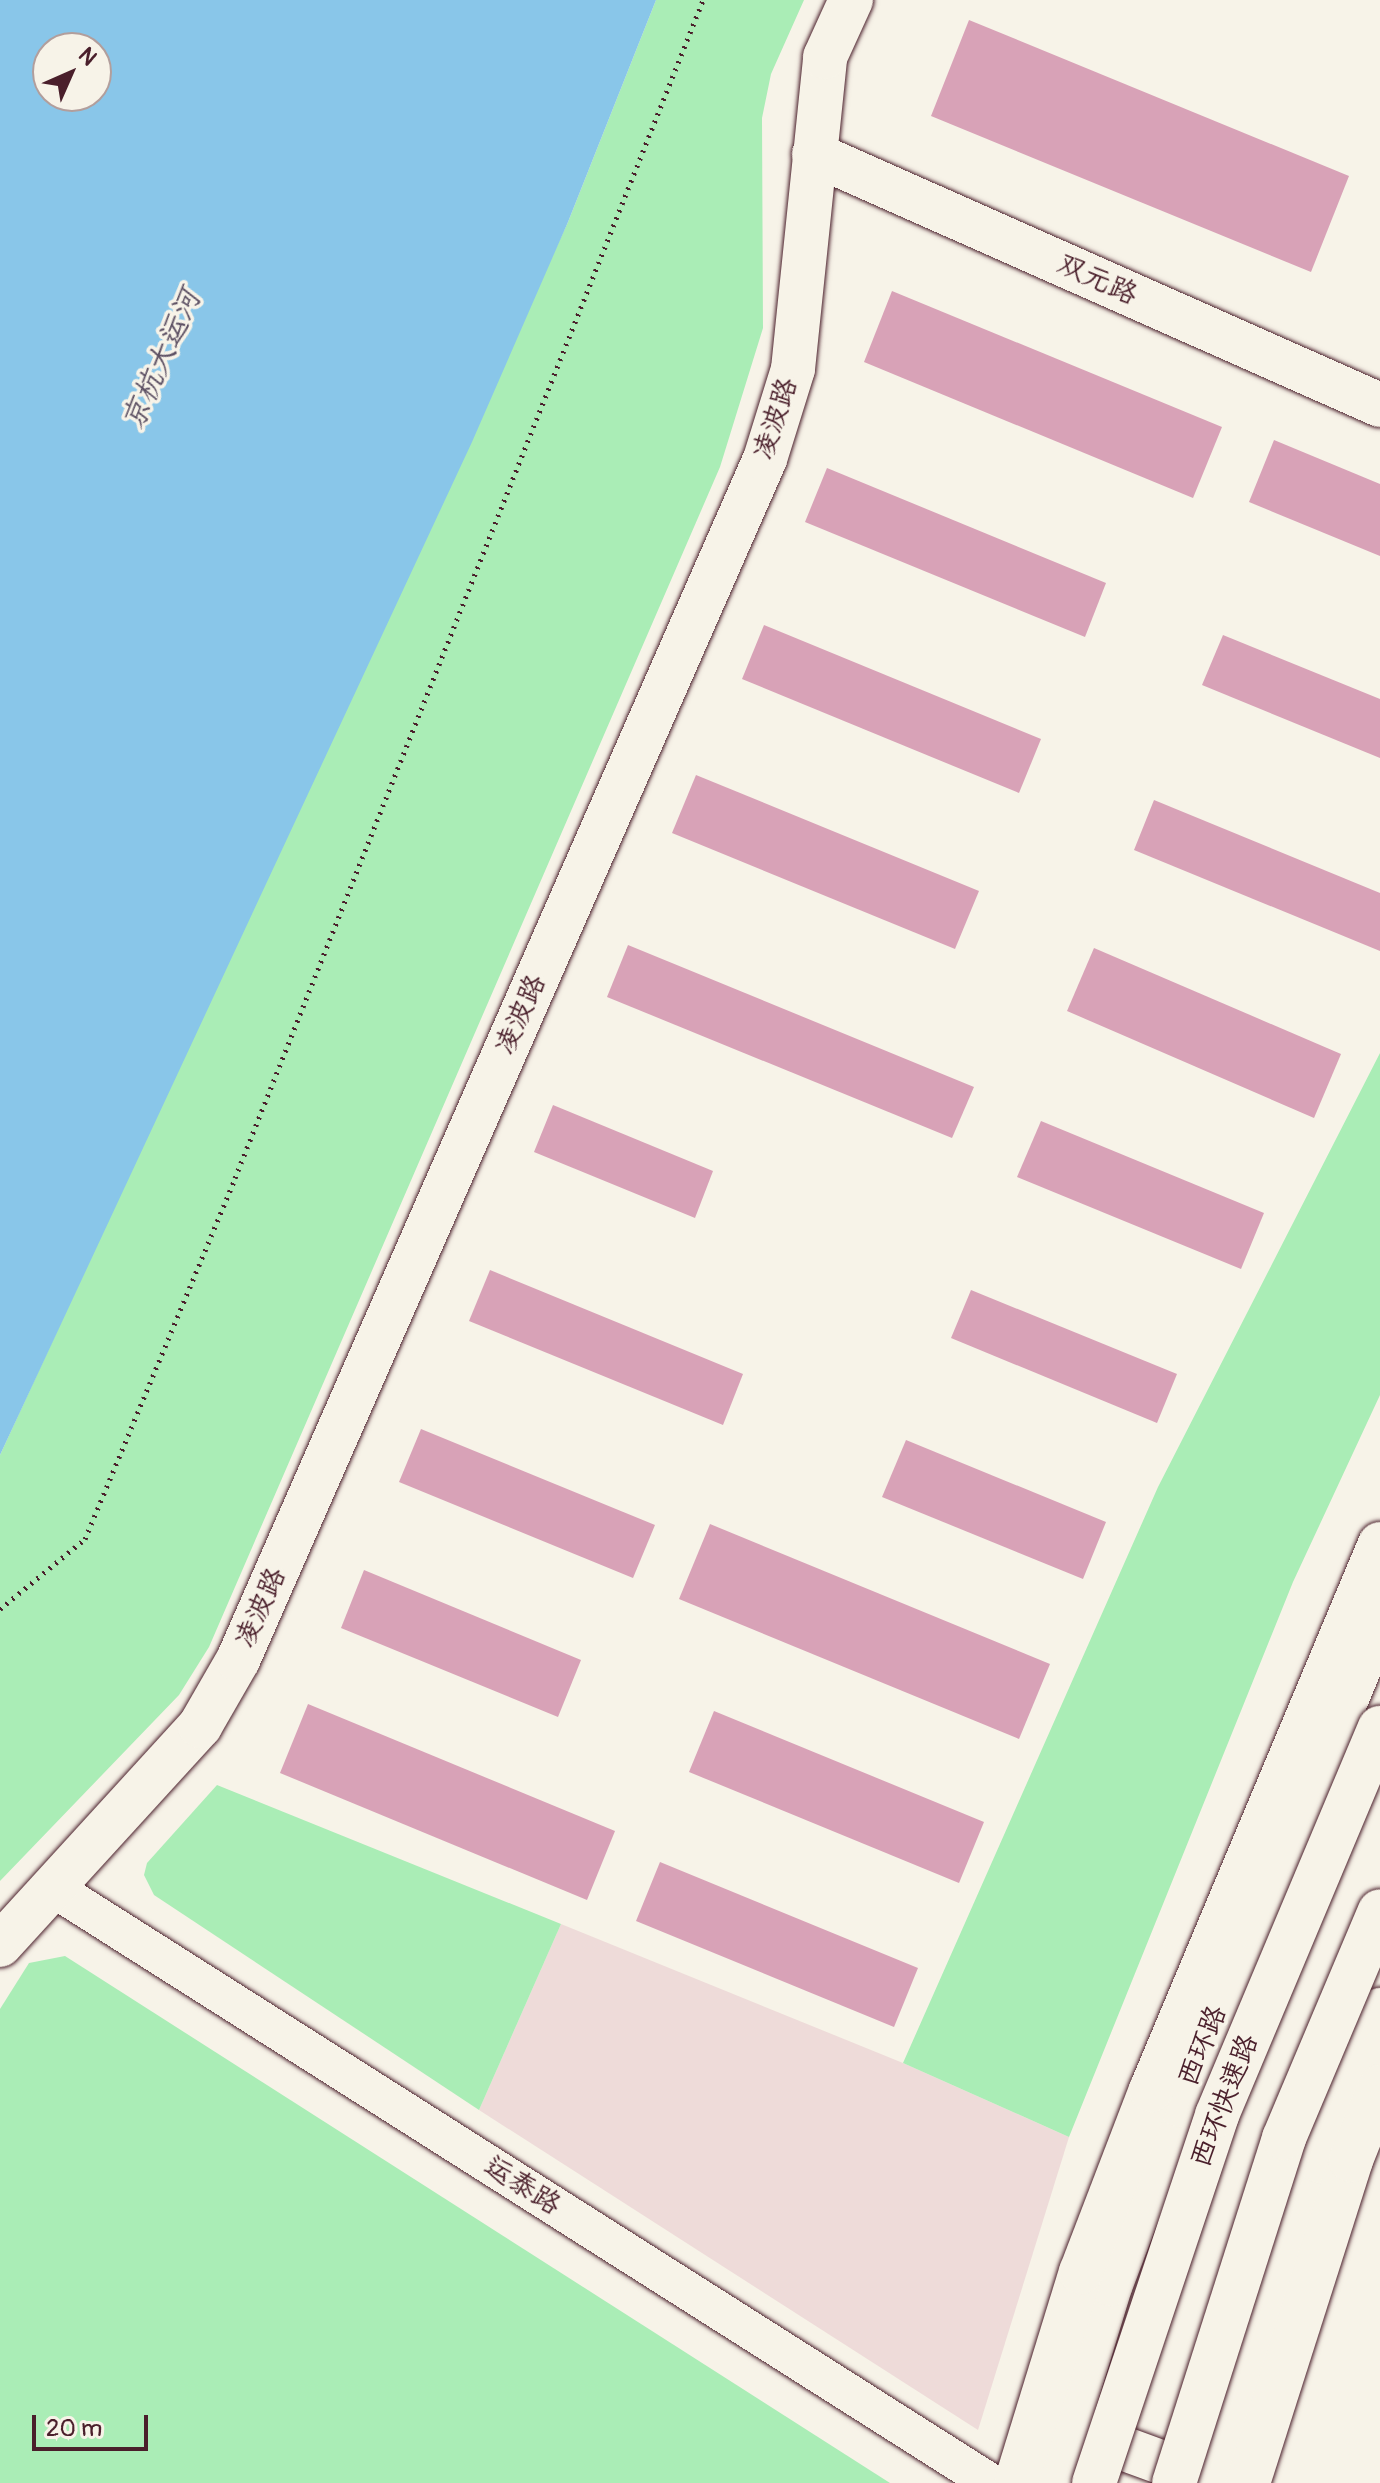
<!DOCTYPE html>
<html>
<head>
<meta charset="utf-8">
<style>
	body { margin:0 }
	#map { position:relative; width:1380px; height:2483px; overflow:hidden; background:#f7f3e8; font-family:Pangolin,"LXGW WenKai TC",sans-serif }
	div>[style] { position:absolute }
	[style*='--x'] { left:calc(var(--x)*1px); top:calc(var(--y)*1px); width:calc(var(--w)*1px); rotate:calc(var(--a)*1deg) }
	.built>* { inset:0; background:#eedbd9 }
	.green>* { inset:0; background:#aaedb6 }
	.water>* { inset:0; background:#89c6e9 }
	.building>* { inset:0; background:#d8a2b7 }
	.path>* { height:5px; margin-top:-2.5px; transform-origin:0; background:repeating-linear-gradient(90deg,#4a1f2b 0 2px,transparent 0 8px) }
	.roads { filter:drop-shadow(0 0 2px #4a1f2b) drop-shadow(0 0 2px #4a1f2b) }
	.street>* { height:38px; margin:-19px; padding:0 19px; transform-origin:19px; border-radius:19px; background:#f7f3e8 }
	.secondary>* { height:44px; margin:-22px; padding:0 22px; transform-origin:22px; border-radius:22px; background:#f7f3e8 }
	.primary>* { height:44px; margin:-22px; padding:0 22px; transform-origin:22px; border-radius:22px; background:#f7f3e8 }
	.highway>* { height:44px; margin:-22px; padding:0 22px; transform-origin:22px; border-radius:22px; background:#f7f3e8 }
	.bridges { filter:drop-shadow(0 0 2px #4a1f2b) drop-shadow(0 0 2px #4a1f2b) }
	.highway-bridge>* { height:44px; margin:-22px; padding:0 22px; transform-origin:22px; border-radius:22px; background:#f7f3e8 }
	span { translate:-50% -50%; white-space:nowrap; text-align:center; line-height:1.15; -webkit-text-stroke:7px #f7f3e8; paint-order:stroke }
	.street-label { font-size:28px; color:#4a1f2b }
	.water-label { font-size:30px; color:#5d5164; font-style:italic }
	.north { position:absolute; left:32px; top:32px; width:80px; height:80px; box-sizing:border-box; background:#f7f3e8; border:2px solid #b29e9c; border-radius:50%; rotate:45deg; font-size:22px; font-weight:700; line-height:32px; text-align:center; color:#4a1f2b }
	.north::after { content:''; display:block; margin:auto; width:28px; height:36px; background:#4a1f2b; clip-path:polygon(50% 0,100% 100%,50% 72%,0 100%) }
	.scale { position:absolute; left:32px; top:2415px; width:116px; height:36px; box-sizing:border-box; border:4px solid #4a1f2b; border-top:0; padding-left:10px; font-size:24px; line-height:28px; white-space:nowrap; color:#4a1f2b; -webkit-text-stroke:6px #f7f3e8; paint-order:stroke }
</style>
</head>
<body>
<div id="map">
	<div class="built">
		<div style="clip-path:polygon(561px 1924px,903px 2063px,1069px 2137px,978px 2430px,479px 2110px)"></div>
	</div>
	<div class="green">
		<div style="clip-path:polygon(656px 0,804px 0,771px 74px,762px 118px,763px 328px,720px 467px,209px 1647px,179px 1695px,0 1881px,0 1455px,568px 222px)"></div>
		<div style="clip-path:polygon(1380px 1053px,1380px 1395px,1293px 1582px,1069px 2137px,903px 2063px,1158px 1487px)"></div>
		<div style="clip-path:polygon(217px 1785px,561px 1924px,479px 2110px,154px 1895px,144px 1875px,147px 1863px)"></div>
		<div style="clip-path:polygon(65px 1956px,890px 2483px,0 2483px,0 2009px,29px 1963px)"></div>
	</div>
	<div class="water">
		<div style="clip-path:polygon(evenodd,0 0,656px 0,568px 222px,472px 442px,0 1455px,0 0,48px 48px,96px 48px,96px 96px,48px 96px,48px 48px)"></div>
	</div>
	<div class="building">
		<div style="clip-path:polygon(969px 20px,1349px 176px,1311px 272px,931px 116px)"></div>
		<div style="clip-path:polygon(892px 291px,1222px 427px,1193px 498px,864px 362px)"></div>
		<div style="clip-path:polygon(1274px 440px,1380px 484px,1380px 556px,1249px 502px)"></div>
		<div style="clip-path:polygon(827px 468px,1106px 583px,1085px 637px,805px 522px)"></div>
		<div style="clip-path:polygon(764px 625px,1041px 739px,1019px 793px,742px 679px)"></div>
		<div style="clip-path:polygon(1223px 635px,1380px 699px,1380px 758px,1202px 685px)"></div>
		<div style="clip-path:polygon(696px 775px,979px 891px,955px 949px,672px 833px)"></div>
		<div style="clip-path:polygon(1154px 800px,1380px 893px,1380px 951px,1134px 850px)"></div>
		<div style="clip-path:polygon(628px 945px,974px 1087px,952px 1138px,607px 997px)"></div>
		<div style="clip-path:polygon(1094px 948px,1341px 1054px,1314px 1118px,1067px 1011px)"></div>
		<div style="clip-path:polygon(553px 1105px,713px 1171px,695px 1218px,534px 1152px)"></div>
		<div style="clip-path:polygon(1041px 1121px,1264px 1213px,1241px 1269px,1017px 1177px)"></div>
		<div style="clip-path:polygon(490px 1270px,743px 1374px,723px 1425px,469px 1321px)"></div>
		<div style="clip-path:polygon(971px 1290px,1177px 1374px,1157px 1423px,951px 1338px)"></div>
		<div style="clip-path:polygon(421px 1429px,655px 1525px,633px 1578px,399px 1482px)"></div>
		<div style="clip-path:polygon(906px 1440px,1106px 1522px,1083px 1579px,882px 1497px)"></div>
		<div style="clip-path:polygon(710px 1524px,1050px 1664px,1019px 1739px,679px 1599px)"></div>
		<div style="clip-path:polygon(364px 1570px,581px 1660px,558px 1717px,341px 1628px)"></div>
		<div style="clip-path:polygon(308px 1704px,615px 1831px,587px 1900px,280px 1773px)"></div>
		<div style="clip-path:polygon(714px 1711px,984px 1822px,959px 1883px,689px 1772px)"></div>
		<div style="clip-path:polygon(660px 1862px,918px 1968px,894px 2027px,636px 1921px)"></div>
	</div>
	<div class="path">
		<div style="--x:0;--y:1609;--w:110;--a:-39.5"></div>
		<div style="--x:85;--y:1539;--w:391;--a:-67.4"></div>
		<div style="--x:235;--y:1178;--w:1268;--a:-68.33"></div>
	</div>
	<div class="roads">
		<div class="street">
			<div style="--x:53;--y:1888;--w:1111;--a:32.39"></div>
		</div>
		<div class="secondary">
			<div style="--x:814;--y:154;--w:619;--a:23.92"></div>
			<div style="--x:0;--y:1945;--w:297;--a:-47.6"></div>
			<div style="--x:200;--y:1726;--w:76;--a:-60.1"></div>
			<div style="--x:238;--y:1660;--w:1312;--a:-66.31"></div>
			<div style="--x:765;--y:459;--w:94;--a:-72.7"></div>
			<div style="--x:793;--y:369;--w:314;--a:-84.1"></div>
			<div style="--x:825;--y:57;--w:63;--a:-65.5"></div>
		</div>
		<div class="primary">
			<div style="--x:1073;--y:2430;--w:151;--a:20.1"></div>
			<div style="--x:1050;--y:2483;--w:208;--a:-73"></div>
			<div style="--x:1111;--y:2284;--w:191;--a:-69.2"></div>
			<div style="--x:1179;--y:2105;--w:527;--a:-67.57"></div>
			<div style="--x:1216;--y:2483;--w:338;--a:-72.3"></div>
			<div style="--x:1319;--y:2161;--w:163;--a:-68"></div>
		</div>
		<div class="highway">
			<div style="--x:1016;--y:2483;--w:221;--a:-72.9"></div>
			<div style="--x:1081;--y:2272;--w:195;--a:-69"></div>
			<div style="--x:1151;--y:2090;--w:592;--a:-67.25"></div>
			<div style="--x:1248;--y:2483;--w:339;--a:-72.3"></div>
			<div style="--x:1351;--y:2160;--w:79;--a:-68.3"></div>
		</div>
	</div>
	<div class="bridges">
		<div class="highway-bridge">
			<div style="--x:1094;--y:2483;--w:388;--a:-71.5"></div>
			<div style="--x:1217;--y:2115;--w:420;--a:-67.2"></div>
			<div style="--x:1174;--y:2483;--w:362;--a:-72.3"></div>
			<div style="--x:1284;--y:2138;--w:246;--a:-67.1"></div>
		</div>
	</div>
	<div class="street-label">
		<span style="left:1097px;top:280px;rotate:24deg">双元路</span>
		<span style="left:776px;top:419px;rotate:-72deg">凌波路</span>
		<span style="left:521px;top:1015px;rotate:-66deg">凌波路</span>
		<span style="left:261px;top:1608px;rotate:-66deg">凌波路</span>
		<span style="left:1203px;top:2046px;rotate:-68deg">西环路</span>
		<span style="left:1225px;top:2101px;rotate:-69deg">西环快速路</span>
		<span style="left:522px;top:2186px;rotate:32deg">运泰路</span>
	</div>
	<div class="water-label">
		<span style="left:162px;top:360px;rotate:-66deg">京杭大运河</span>
	</div>
	<div class="north">N</div>
	<div class="scale">20 m</div>
</div>
</body>
</html>
